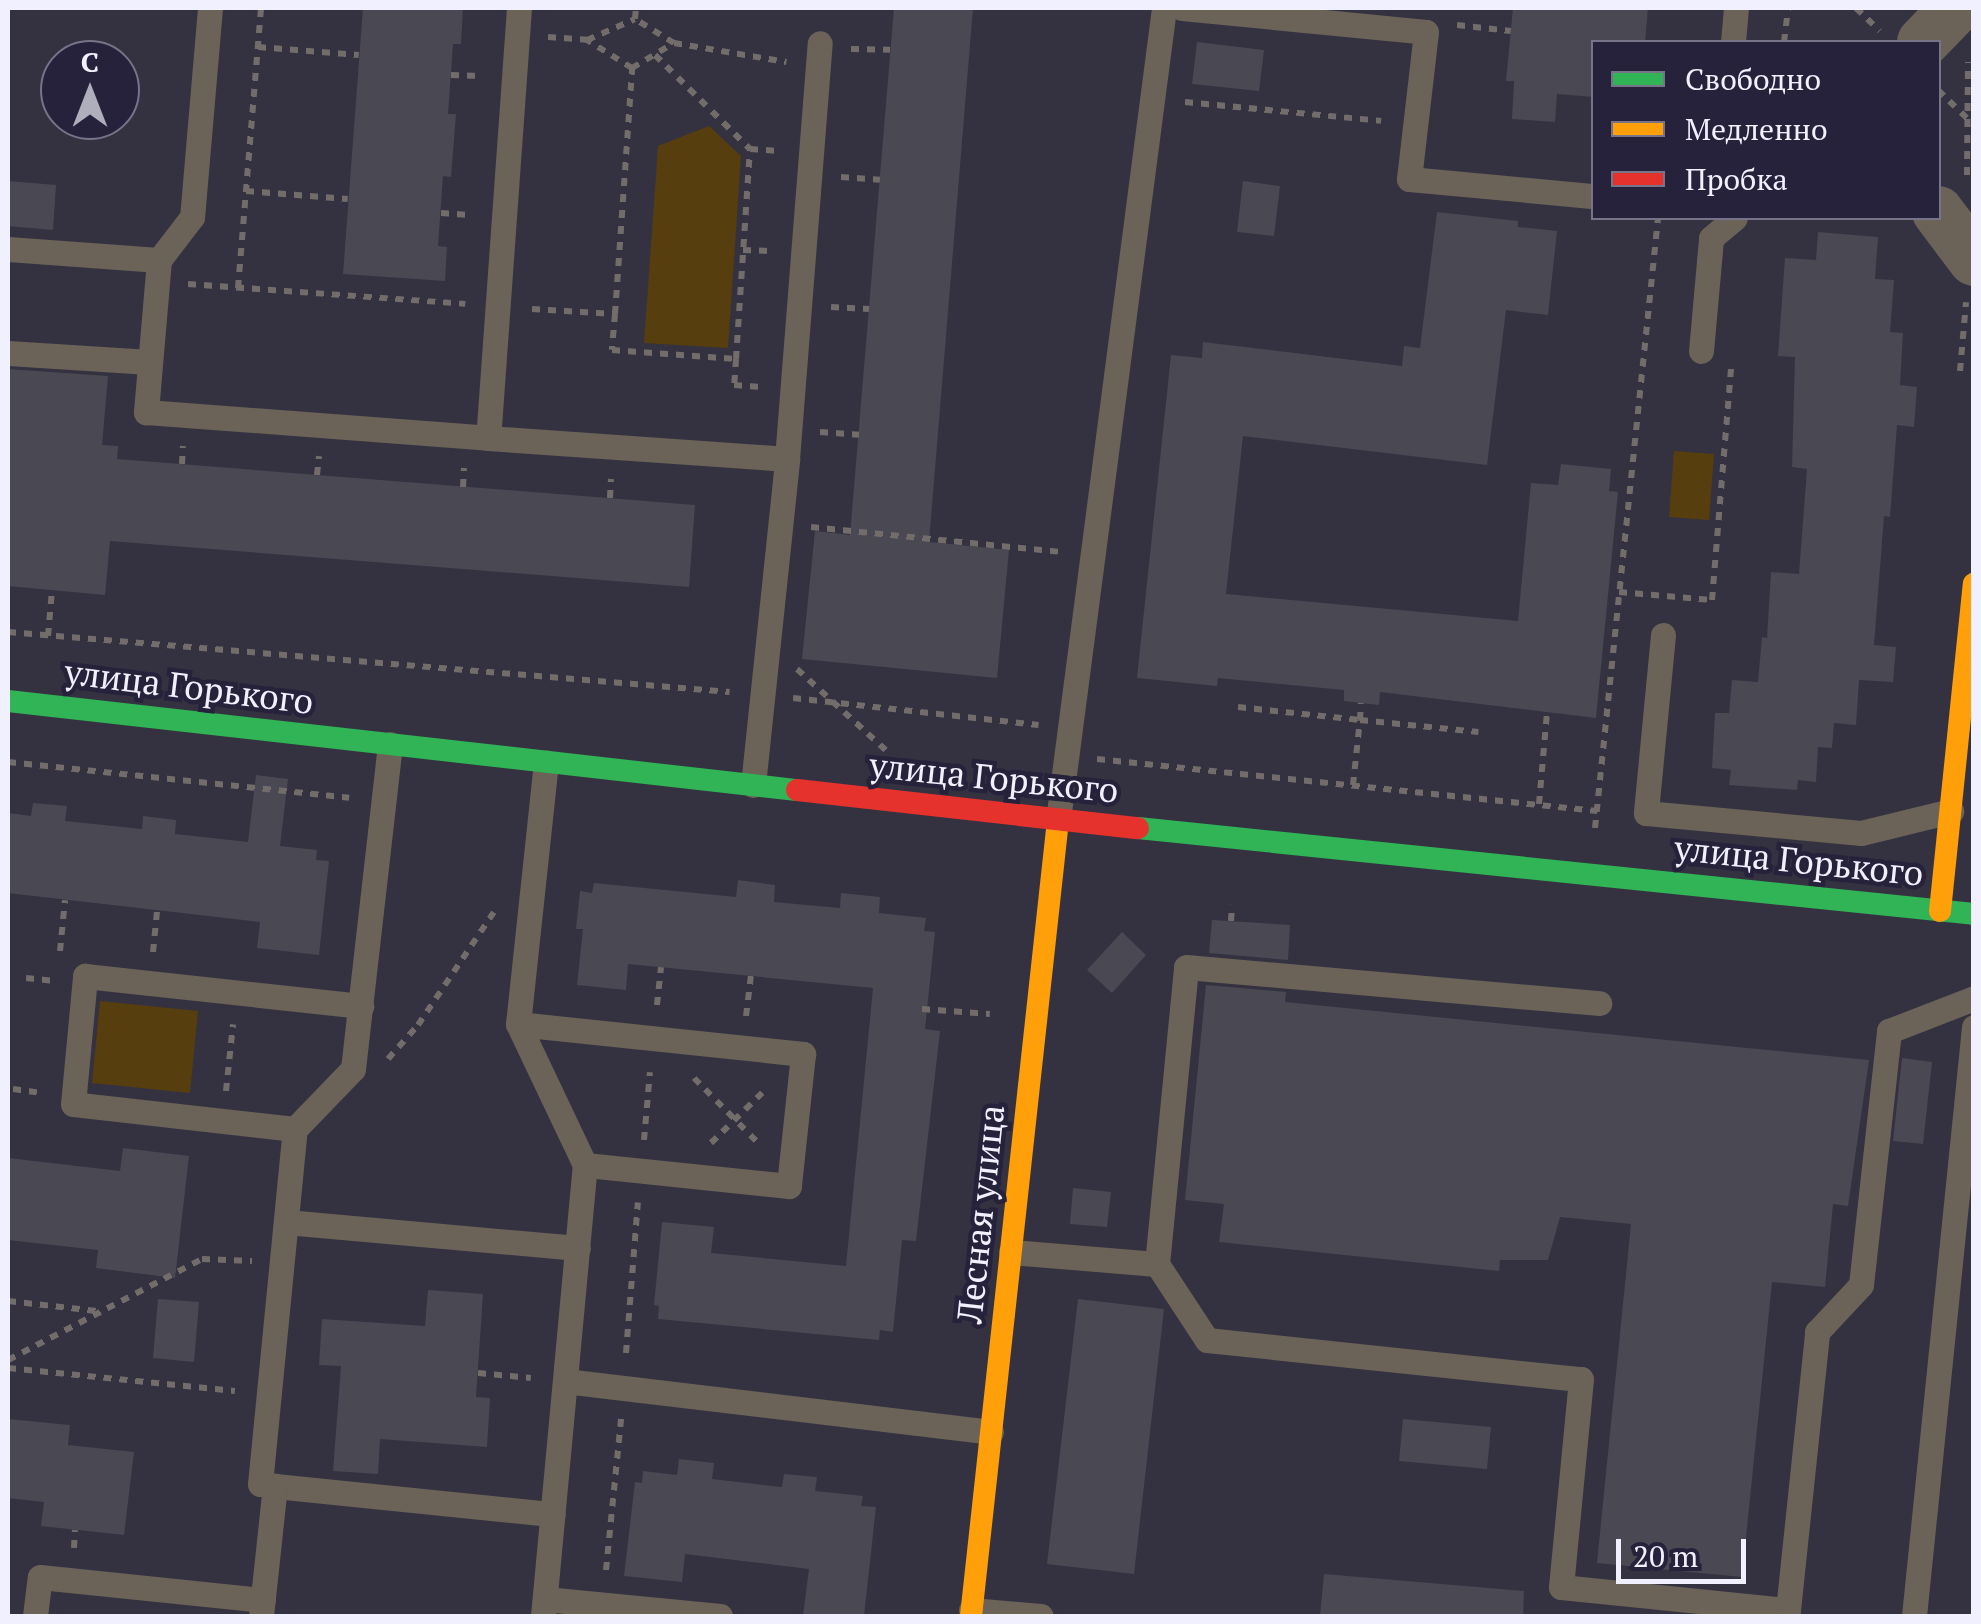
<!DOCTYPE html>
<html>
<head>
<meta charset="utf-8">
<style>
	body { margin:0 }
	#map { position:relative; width:1981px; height:1624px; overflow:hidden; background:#343240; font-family:"PT Serif",serif }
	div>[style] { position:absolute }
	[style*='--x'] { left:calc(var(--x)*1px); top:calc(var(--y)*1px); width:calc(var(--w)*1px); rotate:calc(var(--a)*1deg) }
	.green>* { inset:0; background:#573e0f }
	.building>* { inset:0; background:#494853 }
	.path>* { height:6px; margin-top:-3px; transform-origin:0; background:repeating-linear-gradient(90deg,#726d6a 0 8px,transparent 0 16px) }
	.lane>* { height:25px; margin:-12.5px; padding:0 12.5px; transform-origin:12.5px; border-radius:12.5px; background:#6b6258 }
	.street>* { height:52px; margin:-26px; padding:0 26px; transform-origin:26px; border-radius:26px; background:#6b6258 }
	.fast>* { height:22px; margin:-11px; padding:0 11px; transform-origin:11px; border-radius:11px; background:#30b455 }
	.slow>* { height:22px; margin:-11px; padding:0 11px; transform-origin:11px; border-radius:11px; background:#ff9f0a }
	.jam>* { height:22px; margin:-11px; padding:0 11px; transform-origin:11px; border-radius:11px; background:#e5322d }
	span { translate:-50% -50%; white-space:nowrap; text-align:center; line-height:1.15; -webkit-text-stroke:9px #26223b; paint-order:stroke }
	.street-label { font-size:35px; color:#f1f0fe }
	.frame { position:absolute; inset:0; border:10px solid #f1f0fe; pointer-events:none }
	.legend { position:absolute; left:1591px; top:40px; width:350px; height:180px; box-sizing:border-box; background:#26223b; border:2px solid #777489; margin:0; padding:12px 18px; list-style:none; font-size:30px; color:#f1f0fe }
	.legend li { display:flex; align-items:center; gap:20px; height:50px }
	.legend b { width:50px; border:2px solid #777489 }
	.north { position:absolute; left:40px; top:40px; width:100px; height:100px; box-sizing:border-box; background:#26223b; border:2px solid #777489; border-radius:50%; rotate:0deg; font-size:28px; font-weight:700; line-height:40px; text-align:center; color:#f1f0fe }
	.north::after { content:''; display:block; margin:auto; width:35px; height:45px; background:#afaebc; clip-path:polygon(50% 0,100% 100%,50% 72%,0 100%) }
	.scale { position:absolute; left:1616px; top:1539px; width:130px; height:45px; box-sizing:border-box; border:5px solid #f1f0fe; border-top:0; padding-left:12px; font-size:30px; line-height:35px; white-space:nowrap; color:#f1f0fe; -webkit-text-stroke:8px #26223b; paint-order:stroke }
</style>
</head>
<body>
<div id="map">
	<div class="green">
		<div style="clip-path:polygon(709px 126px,741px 156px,728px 348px,644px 343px,658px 146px)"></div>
		<div style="clip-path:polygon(1674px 451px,1714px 454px,1709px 520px,1669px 517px)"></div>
		<div style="clip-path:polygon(100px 1001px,198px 1011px,190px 1093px,92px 1083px)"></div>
	</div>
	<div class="building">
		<div style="clip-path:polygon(363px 8px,463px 8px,461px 44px,453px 44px,448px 114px,456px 114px,451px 177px,443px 176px,438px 246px,447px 247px,445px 281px,343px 274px)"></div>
		<div style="clip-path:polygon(894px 8px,973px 8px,929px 542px,1009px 550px,997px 678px,802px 659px,815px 531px,850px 535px)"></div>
		<div style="clip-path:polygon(1513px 8px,1648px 8px,1645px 42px,1594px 42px,1594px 97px,1557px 94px,1555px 122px,1512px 119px,1514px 81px,1506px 81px)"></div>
		<div style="clip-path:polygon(1197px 42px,1264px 50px,1259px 91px,1192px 84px)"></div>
		<div style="clip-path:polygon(8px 181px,56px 185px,53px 230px,8px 226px)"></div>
		<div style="clip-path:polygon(1243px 181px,1280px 186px,1274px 236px,1237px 232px)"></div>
		<div style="clip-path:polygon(1437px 212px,1518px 221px,1518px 227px,1557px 231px,1548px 315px,1506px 310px,1487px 465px,1243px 436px,1226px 594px,1518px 621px,1531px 483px,1558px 485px,1561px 464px,1611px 469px,1609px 491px,1618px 492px,1596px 718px,1380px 692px,1379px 705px,1361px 703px,1344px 701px,1344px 690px,1218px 678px,1217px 686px,1137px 678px,1171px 355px,1202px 358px,1203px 342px,1402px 366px,1404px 346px,1420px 348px)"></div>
		<div style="clip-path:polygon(1818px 232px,1878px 237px,1875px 279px,1894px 280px,1890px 332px,1903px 333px,1900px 385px,1917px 387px,1914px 427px,1897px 425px,1890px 517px,1884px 516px,1874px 645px,1896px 647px,1893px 682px,1859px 680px,1856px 725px,1834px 723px,1832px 748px,1818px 747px,1816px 782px,1798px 780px,1797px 790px,1729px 785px,1731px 770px,1712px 768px,1715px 713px,1729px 713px,1732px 680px,1758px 682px,1762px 637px,1767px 638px,1771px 572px,1799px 574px,1807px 469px,1792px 467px,1795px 357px,1778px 356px,1785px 258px,1816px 260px)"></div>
		<div style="clip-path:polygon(8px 369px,108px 376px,102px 445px,118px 446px,117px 459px,695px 505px,689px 587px,110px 541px,105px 595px,8px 586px)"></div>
		<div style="clip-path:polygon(256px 775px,288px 779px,280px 846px,317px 850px,316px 860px,329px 861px,319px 955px,257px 948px,260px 922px,8px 893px,8px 813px,31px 816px,33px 803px,67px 806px,65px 821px,142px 829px,143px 816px,176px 820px,175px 834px,248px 842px)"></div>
		<div style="clip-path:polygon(738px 880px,775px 885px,774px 902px,840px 908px,841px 893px,880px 897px,879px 913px,926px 918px,924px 931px,935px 932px,925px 1029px,940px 1031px,916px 1241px,902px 1240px,893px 1332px,880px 1330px,879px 1340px,658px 1319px,659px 1306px,654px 1305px,662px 1222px,714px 1227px,711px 1253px,846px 1266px,873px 988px,628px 964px,626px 990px,577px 985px,583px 929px,576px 929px,580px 891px,592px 893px,594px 883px,736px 897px)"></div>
		<div style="clip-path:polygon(1212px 920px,1290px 925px,1288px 960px,1209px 953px)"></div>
		<div style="clip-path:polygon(1122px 932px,1146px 955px,1112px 993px,1087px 970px)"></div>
		<div style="clip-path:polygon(1206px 985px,1286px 992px,1285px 1002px,1869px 1060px,1848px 1206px,1833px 1204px,1825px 1287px,1772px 1282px,1742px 1577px,1597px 1563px,1631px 1224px,1560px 1217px,1548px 1260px,1500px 1260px,1499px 1271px,1219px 1242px,1224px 1204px,1185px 1200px)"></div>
		<div style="clip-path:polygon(1902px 1058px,1932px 1062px,1923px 1144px,1893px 1141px)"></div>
		<div style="clip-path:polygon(123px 1148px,189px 1156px,175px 1278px,96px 1268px,98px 1250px,8px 1240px,8px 1158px,120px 1171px)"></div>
		<div style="clip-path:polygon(1073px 1188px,1111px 1192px,1107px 1227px,1070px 1224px)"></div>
		<div style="clip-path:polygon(428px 1290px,483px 1294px,476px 1397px,490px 1398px,487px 1447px,380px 1439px,378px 1474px,333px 1471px,341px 1366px,319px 1365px,322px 1319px,425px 1326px)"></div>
		<div style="clip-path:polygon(158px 1299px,199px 1302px,194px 1362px,153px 1358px)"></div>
		<div style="clip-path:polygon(1078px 1299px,1164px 1309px,1134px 1574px,1047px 1564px)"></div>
		<div style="clip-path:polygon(8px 1419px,70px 1425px,68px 1445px,134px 1452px,124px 1535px,41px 1526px,44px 1502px,8px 1498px)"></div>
		<div style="clip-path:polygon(1403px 1419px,1491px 1427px,1487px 1469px,1399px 1461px)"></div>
		<div style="clip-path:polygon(679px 1459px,714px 1463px,712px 1479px,782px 1487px,784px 1474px,817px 1477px,815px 1491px,863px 1496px,861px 1506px,876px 1507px,864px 1616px,803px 1616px,809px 1569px,685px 1554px,682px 1582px,624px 1576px,635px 1482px,642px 1483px,643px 1471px,677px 1475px)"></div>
		<div style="clip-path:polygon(1324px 1574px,1524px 1591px,1523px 1616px,1320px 1616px)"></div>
	</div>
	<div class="path">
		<div style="--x:1856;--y:8;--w:33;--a:44"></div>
		<div style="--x:1457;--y:25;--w:54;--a:6.3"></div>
		<div style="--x:548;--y:37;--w:39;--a:4"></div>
		<div style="--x:1784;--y:42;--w:34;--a:-83"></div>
		<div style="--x:674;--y:43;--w:114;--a:9.6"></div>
		<div style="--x:258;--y:47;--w:101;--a:4.5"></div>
		<div style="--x:851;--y:49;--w:39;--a:1"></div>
		<div style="--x:655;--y:55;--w:134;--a:44.7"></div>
		<div style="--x:632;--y:68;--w:53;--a:-148.1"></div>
		<div style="--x:587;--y:40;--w:52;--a:-23.6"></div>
		<div style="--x:451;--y:75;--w:29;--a:2"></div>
		<div style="--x:1938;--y:90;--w:50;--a:44.2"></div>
		<div style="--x:1185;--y:102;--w:197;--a:5.5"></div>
		<div style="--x:1967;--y:175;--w:113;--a:-89.5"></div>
		<div style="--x:841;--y:177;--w:39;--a:4"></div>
		<div style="--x:246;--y:191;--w:102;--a:4.5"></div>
		<div style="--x:441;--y:213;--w:32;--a:4"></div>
		<div style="--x:743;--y:250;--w:29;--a:2"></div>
		<div style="--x:188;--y:284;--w:278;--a:4.1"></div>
		<div style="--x:238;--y:288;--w:281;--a:-85.3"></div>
		<div style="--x:831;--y:307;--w:38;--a:3"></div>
		<div style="--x:532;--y:309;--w:83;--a:3.4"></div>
		<div style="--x:615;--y:314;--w:247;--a:-86"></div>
		<div style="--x:632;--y:68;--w:49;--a:-30.8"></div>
		<div style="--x:674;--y:43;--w:46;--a:-148.4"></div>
		<div style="--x:635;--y:19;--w:11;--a:-85"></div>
		<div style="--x:615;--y:314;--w:36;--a:95"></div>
		<div style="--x:612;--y:350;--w:124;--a:4.2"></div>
		<div style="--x:736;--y:359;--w:210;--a:-86.2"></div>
		<div style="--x:750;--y:149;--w:28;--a:4"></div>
		<div style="--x:736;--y:359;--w:26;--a:94"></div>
		<div style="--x:734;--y:385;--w:27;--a:4"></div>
		<div style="--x:1960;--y:371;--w:69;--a:-85"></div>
		<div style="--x:820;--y:432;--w:39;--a:4"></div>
		<div style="--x:182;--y:464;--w:18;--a:-87"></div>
		<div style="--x:317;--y:475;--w:19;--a:-84"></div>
		<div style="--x:463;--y:487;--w:19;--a:-87"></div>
		<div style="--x:610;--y:498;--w:19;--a:-87"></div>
		<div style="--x:811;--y:527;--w:253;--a:5.7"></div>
		<div style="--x:1619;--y:592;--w:93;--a:4.9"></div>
		<div style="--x:1712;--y:600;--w:233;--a:-85.3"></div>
		<div style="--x:8;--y:632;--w:724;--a:4.75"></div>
		<div style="--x:48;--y:636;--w:46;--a:-85"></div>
		<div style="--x:797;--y:669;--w:123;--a:42.4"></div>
		<div style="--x:793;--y:698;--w:247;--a:6.3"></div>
		<div style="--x:1238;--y:707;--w:123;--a:6.1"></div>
		<div style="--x:1360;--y:720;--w:17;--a:-87"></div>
		<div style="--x:1097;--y:759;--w:503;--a:5.94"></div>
		<div style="--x:8;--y:762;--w:343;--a:6"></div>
		<div style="--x:1353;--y:785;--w:65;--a:-83.9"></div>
		<div style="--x:1360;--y:720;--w:119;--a:5.8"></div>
		<div style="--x:1539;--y:804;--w:91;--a:-85"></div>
		<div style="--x:1595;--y:828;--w:613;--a:-84.1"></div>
		<div style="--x:1231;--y:921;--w:16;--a:-86"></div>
		<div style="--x:60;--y:951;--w:51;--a:-84.4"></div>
		<div style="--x:153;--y:952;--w:41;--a:-84.4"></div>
		<div style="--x:26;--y:978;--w:29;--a:6"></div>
		<div style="--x:657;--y:1005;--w:38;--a:-84"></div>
		<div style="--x:922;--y:1009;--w:68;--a:4.2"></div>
		<div style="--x:746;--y:1016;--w:41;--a:-83"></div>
		<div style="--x:388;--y:1059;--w:45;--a:-48.6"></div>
		<div style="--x:418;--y:1025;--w:136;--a:-56.1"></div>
		<div style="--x:694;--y:1078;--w:93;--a:45.4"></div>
		<div style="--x:13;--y:1089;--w:29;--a:8"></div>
		<div style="--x:226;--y:1091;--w:67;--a:-84"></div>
		<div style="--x:644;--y:1140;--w:68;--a:-85"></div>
		<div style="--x:711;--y:1143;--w:73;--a:-44.4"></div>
		<div style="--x:8;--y:1301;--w:89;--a:6.5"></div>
		<div style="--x:626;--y:1353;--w:151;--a:-85.5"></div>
		<div style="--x:8;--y:1360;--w:219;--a:-27.5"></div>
		<div style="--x:202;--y:1259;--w:50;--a:2.3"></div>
		<div style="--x:8;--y:1368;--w:228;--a:5.8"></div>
		<div style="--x:478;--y:1373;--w:53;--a:5.4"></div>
		<div style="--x:74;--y:1548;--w:18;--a:-87"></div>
		<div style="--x:606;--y:1570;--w:152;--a:-84.3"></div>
	</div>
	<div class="lane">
		<div style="--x:210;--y:8;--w:210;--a:94.9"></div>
		<div style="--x:192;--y:217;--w:54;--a:127.5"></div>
		<div style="--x:159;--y:260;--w:153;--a:94.9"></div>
		<div style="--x:146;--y:412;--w:343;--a:4.3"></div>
		<div style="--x:519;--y:8;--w:431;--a:94.1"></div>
		<div style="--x:488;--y:438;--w:300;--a:4"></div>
		<div style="--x:787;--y:459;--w:417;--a:-85.5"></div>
		<div style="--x:1182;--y:8;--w:245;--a:5.6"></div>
		<div style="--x:1426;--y:32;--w:148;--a:96.6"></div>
		<div style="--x:1409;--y:179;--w:186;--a:5.3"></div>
		<div style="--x:1733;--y:42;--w:34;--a:-85"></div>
		<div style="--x:8;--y:249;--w:151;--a:4.2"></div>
		<div style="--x:1701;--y:351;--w:113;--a:-84.9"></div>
		<div style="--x:1711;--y:238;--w:31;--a:-40"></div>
		<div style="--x:8;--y:353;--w:142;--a:3.6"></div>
		<div style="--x:1663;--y:635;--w:179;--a:95.5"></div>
		<div style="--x:1646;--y:813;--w:216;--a:5.3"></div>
		<div style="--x:1861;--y:833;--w:93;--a:-13.7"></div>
		<div style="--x:753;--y:785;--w:328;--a:-84"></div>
		<div style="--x:1058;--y:820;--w:819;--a:-82.56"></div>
		<div style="--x:518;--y:1024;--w:287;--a:6"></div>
		<div style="--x:803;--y:1054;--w:133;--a:96.1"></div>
		<div style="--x:789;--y:1186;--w:205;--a:-174.1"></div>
		<div style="--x:295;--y:1129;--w:223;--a:-173.6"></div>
		<div style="--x:73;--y:1104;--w:129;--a:-84.6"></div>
		<div style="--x:85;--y:976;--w:278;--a:6.2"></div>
		<div style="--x:286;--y:1222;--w:293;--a:5.1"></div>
		<div style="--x:1011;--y:1252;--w:146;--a:4.7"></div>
		<div style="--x:1157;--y:1264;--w:298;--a:-84.4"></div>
		<div style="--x:1186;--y:967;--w:415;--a:5"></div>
		<div style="--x:1157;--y:1264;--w:91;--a:56.7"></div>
		<div style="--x:1207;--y:1340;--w:376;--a:6"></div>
		<div style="--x:1581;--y:1379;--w:209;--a:95.5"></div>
		<div style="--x:1561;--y:1587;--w:228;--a:5.8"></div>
		<div style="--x:1788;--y:1610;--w:280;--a:-84"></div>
		<div style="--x:1817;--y:1332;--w:64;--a:-46.9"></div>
		<div style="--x:1861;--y:1285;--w:256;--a:-83.7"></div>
		<div style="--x:1889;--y:1031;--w:91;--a:-21.2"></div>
		<div style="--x:565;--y:1381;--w:429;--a:6.8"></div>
		<div style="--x:275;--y:1486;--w:279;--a:5.8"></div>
		<div style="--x:545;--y:1599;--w:176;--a:5.5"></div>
		<div style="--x:971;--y:1610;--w:70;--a:4.9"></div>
		<div style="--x:35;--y:1616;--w:39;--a:-83"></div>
		<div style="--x:40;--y:1577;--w:224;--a:5.9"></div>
		<div style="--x:261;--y:1616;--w:131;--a:-83.9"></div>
		<div style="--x:275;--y:1486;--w:15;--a:-172"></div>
		<div style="--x:260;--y:1484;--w:357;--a:-84.4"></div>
		<div style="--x:295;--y:1129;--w:83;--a:-46"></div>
		<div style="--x:353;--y:1069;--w:327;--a:-83.5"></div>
		<div style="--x:543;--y:1616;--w:453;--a:-84.7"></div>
		<div style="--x:585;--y:1165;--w:156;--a:-115.4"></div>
		<div style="--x:518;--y:1024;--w:263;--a:-83.9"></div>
		<div style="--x:1914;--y:1616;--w:592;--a:-84.18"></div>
	</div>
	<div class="street">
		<div style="--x:1923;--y:42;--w:47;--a:-45.9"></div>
		<div style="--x:1938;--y:212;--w:60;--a:53.1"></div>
	</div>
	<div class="fast">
		<div style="--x:8;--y:701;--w:794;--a:6.44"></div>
		<div style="--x:1138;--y:828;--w:840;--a:5.87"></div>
	</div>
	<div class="slow">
		<div style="--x:1940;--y:911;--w:329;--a:-84.1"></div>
		<div style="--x:971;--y:1616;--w:801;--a:-83.76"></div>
	</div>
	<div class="jam">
		<div style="--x:797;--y:790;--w:343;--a:6.4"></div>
	</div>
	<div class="street-label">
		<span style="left:189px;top:686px;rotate:7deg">улица Горького</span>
		<span style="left:994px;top:777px;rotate:6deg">улица Горького</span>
		<span style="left:1799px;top:860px;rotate:6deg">улица Горького</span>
		<span style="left:980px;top:1214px;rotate:-84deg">Лесная улица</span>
	</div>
	<div class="frame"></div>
	<ul class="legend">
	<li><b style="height:12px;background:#30b455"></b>Свободно</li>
	<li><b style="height:12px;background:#ff9f0a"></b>Медленно</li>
	<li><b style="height:12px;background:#e5322d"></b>Пробка</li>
	</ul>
	<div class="north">С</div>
	<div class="scale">20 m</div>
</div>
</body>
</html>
